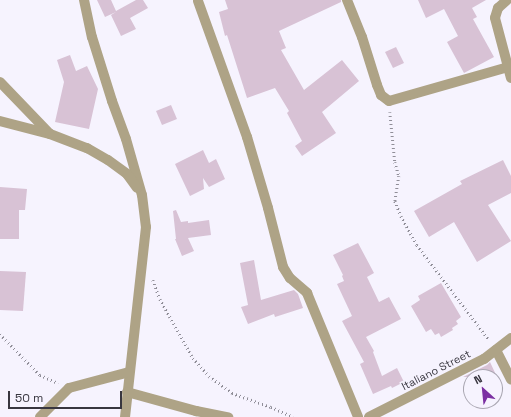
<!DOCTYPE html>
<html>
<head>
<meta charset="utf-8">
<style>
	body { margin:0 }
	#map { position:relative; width:511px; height:417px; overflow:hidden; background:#f6f3fe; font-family:"Space Grotesk",sans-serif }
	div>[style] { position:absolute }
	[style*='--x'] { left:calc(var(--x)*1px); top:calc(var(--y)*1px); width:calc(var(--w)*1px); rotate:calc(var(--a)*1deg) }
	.building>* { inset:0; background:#d8c2d5 }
	.path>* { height:2.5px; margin-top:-1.25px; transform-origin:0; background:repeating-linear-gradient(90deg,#908e98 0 1px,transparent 0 4px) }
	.minor>* { height:10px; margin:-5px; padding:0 5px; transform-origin:5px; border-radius:5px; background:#aea386 }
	span { translate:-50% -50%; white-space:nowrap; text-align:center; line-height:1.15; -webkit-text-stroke:3px #f6f3fe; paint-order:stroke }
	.street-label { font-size:11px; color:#38363f }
	.north { position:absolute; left:463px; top:369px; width:40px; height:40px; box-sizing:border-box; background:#f6f3fe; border:1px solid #aaa7b2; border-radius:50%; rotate:333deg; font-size:11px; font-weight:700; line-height:16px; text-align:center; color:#38363f }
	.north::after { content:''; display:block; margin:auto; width:14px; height:18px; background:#7b30a2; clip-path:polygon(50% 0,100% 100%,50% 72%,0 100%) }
	.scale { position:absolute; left:8px; top:391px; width:114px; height:18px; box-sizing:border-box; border:2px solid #38363f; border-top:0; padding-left:5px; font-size:12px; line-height:14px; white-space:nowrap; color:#38363f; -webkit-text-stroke:3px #f6f3fe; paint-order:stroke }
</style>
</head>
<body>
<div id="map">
	<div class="building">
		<div style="clip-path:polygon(97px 0,111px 0,116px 11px,136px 0,143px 0,148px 8px,130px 18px,136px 29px,121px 36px,111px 15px,116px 12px,105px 17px)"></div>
		<div style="clip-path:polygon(225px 0,341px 0,341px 2px,279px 31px,286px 48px,281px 50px,304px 90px,342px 60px,359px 81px,322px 112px,336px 133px,302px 156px,295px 146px,302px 141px,287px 113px,289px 111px,275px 88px,247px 98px,227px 35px,225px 36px,219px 12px,228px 9px)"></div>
		<div style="clip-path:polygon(418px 0,486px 0,472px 8px,477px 17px,473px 19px,494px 57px,464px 73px,447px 42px,458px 36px,444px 9px,426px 18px)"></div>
		<div style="clip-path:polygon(396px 47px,404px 63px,393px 68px,385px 52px)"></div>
		<div style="clip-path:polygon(70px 55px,76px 71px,87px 66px,98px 89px,89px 129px,55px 122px,64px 82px,57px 60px)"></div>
		<div style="clip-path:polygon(171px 105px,177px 119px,162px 125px,156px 111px)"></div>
		<div style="clip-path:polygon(203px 150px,209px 163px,216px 159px,225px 179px,209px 187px,203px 178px,204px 189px,190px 196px,175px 164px)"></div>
		<div style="clip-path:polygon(503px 160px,511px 176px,511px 193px,488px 205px,511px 241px,477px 262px,454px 222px,429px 237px,414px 211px,462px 184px,460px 181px)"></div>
		<div style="clip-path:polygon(0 187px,27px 189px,25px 210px,19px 210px,19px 239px,0 239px)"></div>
		<div style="clip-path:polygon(176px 210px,181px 222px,188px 221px,188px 223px,209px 220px,211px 235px,188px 238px,194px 251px,182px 256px,175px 239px,176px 239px,173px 211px)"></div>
		<div style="clip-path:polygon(358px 243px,374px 273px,367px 277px,379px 302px,389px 297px,401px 319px,366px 337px,374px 351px,373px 352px,382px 376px,397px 368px,404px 382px,392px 388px,391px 386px,373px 394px,360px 364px,364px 362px,342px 321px,352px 316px,337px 284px,344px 281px,342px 276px,343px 275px,333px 255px)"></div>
		<div style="clip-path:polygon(254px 260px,261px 300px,294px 290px,298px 294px,303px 308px,275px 317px,274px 314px,248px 324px,241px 307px,248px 305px,240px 263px)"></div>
		<div style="clip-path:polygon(0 271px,26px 272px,23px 311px,0 310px)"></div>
		<div style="clip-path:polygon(441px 283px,461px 317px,456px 321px,458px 324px,452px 328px,453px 330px,441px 337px,439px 333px,435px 335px,431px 329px,426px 332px,411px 306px,420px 300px,418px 296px)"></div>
		<div style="clip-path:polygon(490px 362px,497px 377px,463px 377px,487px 365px)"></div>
	</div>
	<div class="path">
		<div style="--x:390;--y:112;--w:50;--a:84.3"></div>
		<div style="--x:395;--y:162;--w:15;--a:74"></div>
		<div style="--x:399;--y:176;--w:25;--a:99"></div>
		<div style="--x:395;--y:201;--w:16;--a:68"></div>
		<div style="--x:401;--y:216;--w:33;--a:61"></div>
		<div style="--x:417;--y:245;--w:119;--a:52.8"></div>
		<div style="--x:153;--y:280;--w:20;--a:70"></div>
		<div style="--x:160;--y:299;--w:68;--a:60.8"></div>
		<div style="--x:193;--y:358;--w:24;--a:48"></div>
		<div style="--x:209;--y:376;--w:29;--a:36"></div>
		<div style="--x:232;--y:393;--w:41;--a:19.7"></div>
		<div style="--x:271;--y:407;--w:24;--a:24"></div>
		<div style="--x:0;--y:334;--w:57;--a:45.7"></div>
		<div style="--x:40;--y:375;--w:20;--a:24"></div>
	</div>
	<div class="minor">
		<div style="--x:84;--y:0;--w:38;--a:78"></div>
		<div style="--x:92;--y:37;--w:67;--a:72.6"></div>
		<div style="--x:112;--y:101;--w:40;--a:69.8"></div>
		<div style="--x:126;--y:139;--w:58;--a:74.1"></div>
		<div style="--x:142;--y:195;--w:32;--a:83"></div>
		<div style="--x:146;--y:227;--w:191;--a:96.3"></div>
		<div style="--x:347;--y:0;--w:40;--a:68"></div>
		<div style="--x:362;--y:37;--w:50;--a:72.6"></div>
		<div style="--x:377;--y:85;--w:11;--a:68"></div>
		<div style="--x:381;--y:95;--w:10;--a:37"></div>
		<div style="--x:389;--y:101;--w:124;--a:-15.9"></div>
		<div style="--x:507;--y:0;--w:12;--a:138"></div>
		<div style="--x:498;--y:8;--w:10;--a:107"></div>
		<div style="--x:495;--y:18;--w:62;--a:75.1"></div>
		<div style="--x:198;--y:1;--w:145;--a:70.2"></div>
		<div style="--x:247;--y:137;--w:74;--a:73.5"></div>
		<div style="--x:268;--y:208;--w:61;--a:75.7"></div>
		<div style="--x:283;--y:267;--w:13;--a:58"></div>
		<div style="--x:290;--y:278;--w:23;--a:41"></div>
		<div style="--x:307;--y:293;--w:134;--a:67.6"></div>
		<div style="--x:0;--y:82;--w:72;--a:46.1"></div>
		<div style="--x:0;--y:121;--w:52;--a:14.6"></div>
		<div style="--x:50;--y:134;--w:40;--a:21"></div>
		<div style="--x:87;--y:148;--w:24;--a:30"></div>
		<div style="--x:108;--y:160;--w:24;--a:36"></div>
		<div style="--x:127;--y:174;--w:17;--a:54"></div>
		<div style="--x:496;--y:350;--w:33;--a:63"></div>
		<div style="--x:127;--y:392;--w:72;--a:15.4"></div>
		<div style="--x:196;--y:411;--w:33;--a:11"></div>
		<div style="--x:40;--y:417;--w:41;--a:-45"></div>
		<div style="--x:69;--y:388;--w:62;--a:-14.9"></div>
		<div style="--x:369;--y:417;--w:129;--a:-26.8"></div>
		<div style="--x:484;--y:359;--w:34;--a:-38"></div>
	</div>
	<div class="street-label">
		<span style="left:436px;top:370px;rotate:-27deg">Italiano Street</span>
	</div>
	<div class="north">N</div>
	<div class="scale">50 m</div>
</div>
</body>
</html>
